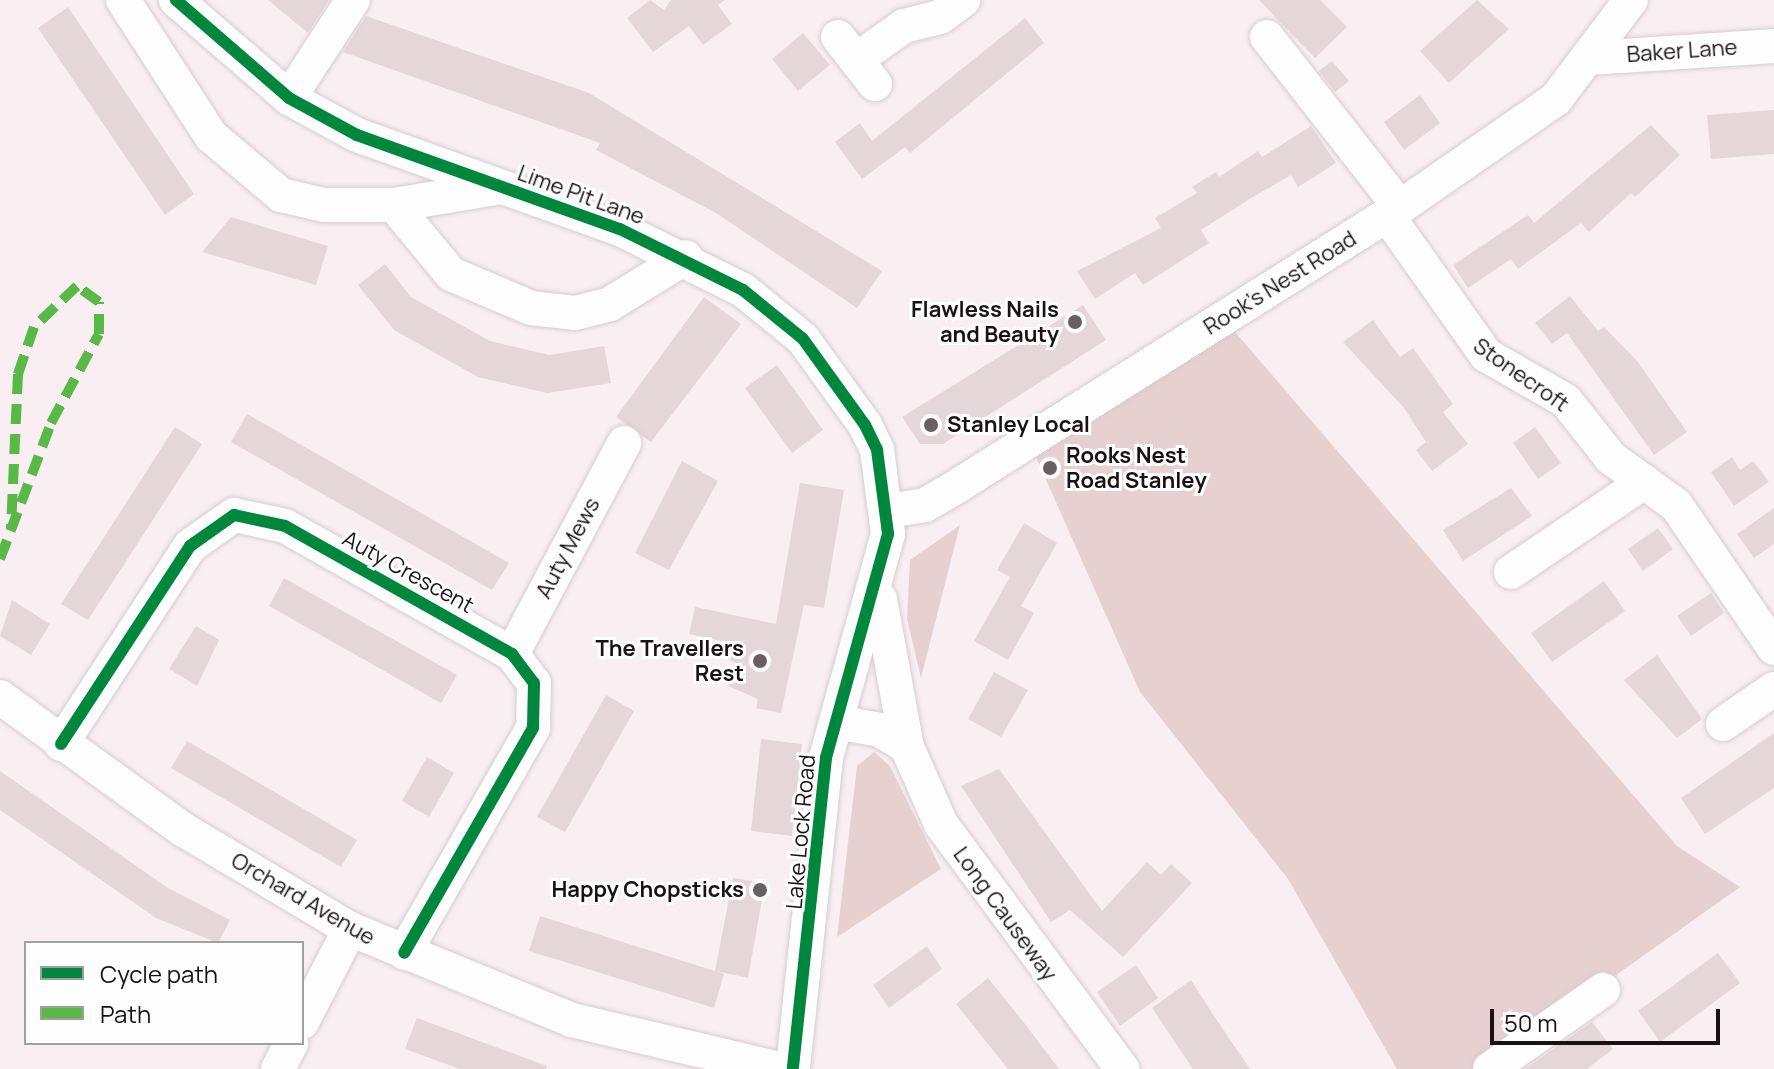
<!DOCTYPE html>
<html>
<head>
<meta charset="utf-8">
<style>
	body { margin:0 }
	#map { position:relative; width:1774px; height:1069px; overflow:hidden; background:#f9eff3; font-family:Manrope,sans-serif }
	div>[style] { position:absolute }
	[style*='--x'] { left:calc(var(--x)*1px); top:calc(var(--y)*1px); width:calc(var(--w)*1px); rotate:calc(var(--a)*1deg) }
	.green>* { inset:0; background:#e7d1d0 }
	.building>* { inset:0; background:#e5d6d9 }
	.roads { filter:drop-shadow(0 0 2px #d6ccd0) drop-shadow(0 0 2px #d6ccd0) }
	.minor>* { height:34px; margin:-17px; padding:0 17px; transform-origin:17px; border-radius:17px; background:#fefdfd }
	.quiet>* { height:10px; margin-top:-5px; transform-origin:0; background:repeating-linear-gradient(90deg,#58b947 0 20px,transparent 0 30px) }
	.cycleway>* { height:12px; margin:-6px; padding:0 6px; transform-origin:6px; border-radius:6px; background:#00873e }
	.dots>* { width:22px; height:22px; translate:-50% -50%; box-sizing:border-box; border:4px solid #fefefe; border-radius:50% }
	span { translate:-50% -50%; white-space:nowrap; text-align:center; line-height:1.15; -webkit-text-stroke:6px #fefefe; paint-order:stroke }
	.street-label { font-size:22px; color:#1b1115 }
	.poi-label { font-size:22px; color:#1b1115; font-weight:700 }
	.right { translate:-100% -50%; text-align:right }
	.left { translate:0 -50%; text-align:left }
	.legend { position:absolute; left:24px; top:941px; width:280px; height:104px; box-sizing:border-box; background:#fefefe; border:2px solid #a39fa1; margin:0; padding:10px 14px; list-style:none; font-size:24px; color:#1b1115 }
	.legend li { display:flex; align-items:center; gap:16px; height:40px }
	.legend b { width:40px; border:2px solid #a39fa1 }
	.scale { position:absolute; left:1490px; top:1009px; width:230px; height:36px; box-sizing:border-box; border:4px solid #1b1115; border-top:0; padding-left:10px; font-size:24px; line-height:28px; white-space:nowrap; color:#1b1115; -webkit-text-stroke:6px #fefefe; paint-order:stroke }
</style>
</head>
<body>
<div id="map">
	<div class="green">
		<div style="clip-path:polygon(1224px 319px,1677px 846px,1740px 887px,1484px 1069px,1397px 1069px,1288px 879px,1140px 692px,1028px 439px)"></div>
		<div style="clip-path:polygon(960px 525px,921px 678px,907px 619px,910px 560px)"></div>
		<div style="clip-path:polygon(874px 752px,890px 766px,941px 869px,837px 937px,857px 766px)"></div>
	</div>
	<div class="building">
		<div style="clip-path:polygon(268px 0,329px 0,308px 33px)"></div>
		<div style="clip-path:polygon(650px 0,664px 10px,671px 0,725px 0,718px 5px,732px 24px,703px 45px,689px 26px,653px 52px,627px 18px)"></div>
		<div style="clip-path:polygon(1259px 0,1320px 0,1347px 27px,1315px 58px)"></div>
		<div style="clip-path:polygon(1477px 0,1509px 29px,1449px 83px,1420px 51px)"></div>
		<div style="clip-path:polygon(68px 7px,194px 194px,165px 215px,38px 28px)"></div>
		<div style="clip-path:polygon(366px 16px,589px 93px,882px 271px,857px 308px,716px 213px,596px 150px,600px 143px,343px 52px)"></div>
		<div style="clip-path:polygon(1025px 18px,1044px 43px,910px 153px,905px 147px,862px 179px,835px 142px,860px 123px,872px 141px)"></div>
		<div style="clip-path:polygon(803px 33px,830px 65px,798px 91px,772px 59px)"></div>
		<div style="clip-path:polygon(1332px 61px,1349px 81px,1335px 92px,1319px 71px)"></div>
		<div style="clip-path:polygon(1420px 95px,1440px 123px,1404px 150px,1384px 122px)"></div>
		<div style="clip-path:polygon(1774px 110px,1774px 154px,1711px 159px,1707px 115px)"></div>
		<div style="clip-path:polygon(1651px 125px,1680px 155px,1635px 197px,1631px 193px,1589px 232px,1581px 223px,1518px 269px,1511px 259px,1468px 288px,1453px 265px,1528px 215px,1534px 223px)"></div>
		<div style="clip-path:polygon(1311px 126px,1336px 163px,1298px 187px,1291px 175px,1251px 198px,1201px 230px,1209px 243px,1143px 285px,1135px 273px,1095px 299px,1077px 271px,1161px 228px,1155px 218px,1197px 193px,1192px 187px,1216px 172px,1219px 177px,1258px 151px,1262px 157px)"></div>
		<div style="clip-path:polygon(231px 217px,328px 246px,316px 285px,202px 252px)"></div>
		<div style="clip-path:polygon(385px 264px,411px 297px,490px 341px,549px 355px,604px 346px,611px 383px,547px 393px,478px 377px,394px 330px,358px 285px)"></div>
		<div style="clip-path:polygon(1570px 296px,1598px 331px,1604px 327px,1638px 362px,1687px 432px,1654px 455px,1567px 333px,1552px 344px,1535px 323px)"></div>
		<div style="clip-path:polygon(704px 297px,741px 324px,651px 442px,616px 417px)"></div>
		<div style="clip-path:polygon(1083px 305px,1106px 340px,943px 444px,920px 444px,902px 417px)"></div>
		<div style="clip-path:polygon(1373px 320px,1400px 357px,1413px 348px,1453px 404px,1443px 412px,1468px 444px,1432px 471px,1416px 450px,1426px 442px,1404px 408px,1343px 342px)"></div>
		<div style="clip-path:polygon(777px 365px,823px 430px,792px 453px,745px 388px)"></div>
		<div style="clip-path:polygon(247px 414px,509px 563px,492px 590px,231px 442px)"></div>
		<div style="clip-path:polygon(175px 427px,202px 444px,88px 620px,61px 604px)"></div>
		<div style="clip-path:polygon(1535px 427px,1561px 463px,1538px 479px,1513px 443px)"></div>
		<div style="clip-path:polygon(1732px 457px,1740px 470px,1753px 461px,1769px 482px,1734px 506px,1711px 472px)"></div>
		<div style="clip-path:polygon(682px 461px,718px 481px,669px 570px,635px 553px)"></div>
		<div style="clip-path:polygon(800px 483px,844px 490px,824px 608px,804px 605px,781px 713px,756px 708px,758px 699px,728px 686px,734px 662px,718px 654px,721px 641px,689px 634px,695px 607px,776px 624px)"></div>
		<div style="clip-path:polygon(1511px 488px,1532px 516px,1463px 561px,1443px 530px)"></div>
		<div style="clip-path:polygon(1774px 508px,1774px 544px,1754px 558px,1737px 534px)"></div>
		<div style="clip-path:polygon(1024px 523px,1057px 543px,1021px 606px,1034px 613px,1008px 660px,974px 641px,1010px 577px,997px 570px)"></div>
		<div style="clip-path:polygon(1658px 528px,1673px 549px,1643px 571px,1628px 549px)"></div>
		<div style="clip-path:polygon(284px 578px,457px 675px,441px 703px,269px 606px)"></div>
		<div style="clip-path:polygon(1604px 581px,1625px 611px,1552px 662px,1531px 633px)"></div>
		<div style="clip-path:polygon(1711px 593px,1724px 613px,1691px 636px,1677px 616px)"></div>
		<div style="clip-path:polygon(12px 600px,50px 624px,31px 655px,0 636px)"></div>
		<div style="clip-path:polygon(196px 626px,219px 640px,197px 686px,169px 669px)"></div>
		<div style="clip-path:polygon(1657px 655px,1702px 719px,1677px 738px,1624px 680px)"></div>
		<div style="clip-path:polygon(994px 672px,1028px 690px,1001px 737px,968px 719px)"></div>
		<div style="clip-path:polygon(606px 695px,634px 711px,565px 832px,537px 817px)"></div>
		<div style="clip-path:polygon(1774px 733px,1774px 788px,1705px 834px,1681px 798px)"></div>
		<div style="clip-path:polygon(761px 739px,802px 744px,792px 836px,751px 831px)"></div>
		<div style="clip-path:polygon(187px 741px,357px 840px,341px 867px,171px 768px)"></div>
		<div style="clip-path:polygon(427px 757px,454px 773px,429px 817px,402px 801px)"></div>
		<div style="clip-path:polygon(999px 769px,1102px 911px,1147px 862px,1161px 875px,1171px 864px,1192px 883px,1123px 957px,1070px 910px,1051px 922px,961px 786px)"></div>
		<div style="clip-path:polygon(0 771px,168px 888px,230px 920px,218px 943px,156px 918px,0 810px)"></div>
		<div style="clip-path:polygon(733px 878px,765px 883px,748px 978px,716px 971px,724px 974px,714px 1008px,529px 951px,540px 916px,715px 971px)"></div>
		<div style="clip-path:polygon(927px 946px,942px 969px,889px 1008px,873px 985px)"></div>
		<div style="clip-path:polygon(1718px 953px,1740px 983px,1660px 1042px,1638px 1011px)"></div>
		<div style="clip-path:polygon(1136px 965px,1158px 998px,1120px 1026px,1097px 992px)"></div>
		<div style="clip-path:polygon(988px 978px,1025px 1024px,1059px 1069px,1008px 1069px,956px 1004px)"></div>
		<div style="clip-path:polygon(1191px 980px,1214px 1016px,1250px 1069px,1193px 1069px,1152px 1008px)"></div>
		<div style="clip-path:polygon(417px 1018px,547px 1066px,546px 1069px,460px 1069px,405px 1049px)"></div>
		<div style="clip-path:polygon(1592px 1022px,1613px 1049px,1587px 1069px,1525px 1069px)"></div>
	</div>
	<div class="roads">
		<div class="minor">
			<div style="--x:123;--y:0;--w:162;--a:57.1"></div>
			<div style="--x:211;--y:136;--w:92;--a:40.1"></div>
			<div style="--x:281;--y:195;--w:44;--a:13.1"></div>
			<div style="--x:324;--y:205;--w:70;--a:0"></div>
			<div style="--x:394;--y:205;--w:103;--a:-9.5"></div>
			<div style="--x:176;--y:0;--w:150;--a:40.9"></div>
			<div style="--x:289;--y:98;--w:77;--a:28.6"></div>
			<div style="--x:357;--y:135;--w:279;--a:19.7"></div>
			<div style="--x:620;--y:229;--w:137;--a:26.4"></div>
			<div style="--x:743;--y:290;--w:77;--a:39.2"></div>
			<div style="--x:803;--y:339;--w:106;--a:54.2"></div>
			<div style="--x:865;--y:425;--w:28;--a:64"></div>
			<div style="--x:877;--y:450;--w:85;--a:82.5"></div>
			<div style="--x:888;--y:534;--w:232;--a:105.5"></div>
			<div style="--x:826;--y:758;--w:313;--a:96.1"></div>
			<div style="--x:838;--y:37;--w:60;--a:51.8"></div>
			<div style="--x:1267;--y:37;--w:216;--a:52"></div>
			<div style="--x:1590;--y:58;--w:184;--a:-3.7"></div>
			<div style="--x:856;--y:60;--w:59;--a:-35.3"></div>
			<div style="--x:904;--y:26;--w:37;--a:-14"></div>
			<div style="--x:940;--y:17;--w:29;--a:-36"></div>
			<div style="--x:289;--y:98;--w:117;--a:-56.9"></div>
			<div style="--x:394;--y:205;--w:89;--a:50.4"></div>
			<div style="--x:451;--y:274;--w:87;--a:23"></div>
			<div style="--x:531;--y:308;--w:44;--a:6.5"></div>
			<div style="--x:575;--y:313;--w:36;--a:-14"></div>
			<div style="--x:610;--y:304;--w:89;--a:-31.7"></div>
			<div style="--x:1387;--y:215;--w:171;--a:54.7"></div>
			<div style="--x:1486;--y:355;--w:92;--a:29.9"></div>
			<div style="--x:1566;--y:401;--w:73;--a:51.7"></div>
			<div style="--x:1611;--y:458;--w:80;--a:35.9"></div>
			<div style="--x:1676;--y:505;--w:173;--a:55.6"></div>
			<div style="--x:888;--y:511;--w:37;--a:-9"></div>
			<div style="--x:925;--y:505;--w:39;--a:-30"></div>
			<div style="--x:959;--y:485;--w:521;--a:-32.23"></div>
			<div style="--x:1400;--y:207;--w:190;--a:-34.7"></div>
			<div style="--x:1556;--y:99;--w:124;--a:-52.9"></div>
			<div style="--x:1511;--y:572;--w:161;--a:-34.1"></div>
			<div style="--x:880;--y:599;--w:150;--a:79.7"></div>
			<div style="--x:907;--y:747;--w:84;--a:66.2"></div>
			<div style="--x:941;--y:824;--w:305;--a:53.5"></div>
			<div style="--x:512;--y:654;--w:239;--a:-62"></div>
			<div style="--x:0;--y:697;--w:227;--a:35.9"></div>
			<div style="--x:184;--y:830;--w:193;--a:30.8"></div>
			<div style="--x:350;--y:929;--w:240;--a:22.3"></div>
			<div style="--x:572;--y:1020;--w:213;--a:13.3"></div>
			<div style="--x:836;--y:722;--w:45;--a:10.3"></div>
			<div style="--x:880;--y:730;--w:32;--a:32"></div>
			<div style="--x:1723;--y:724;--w:62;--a:-34.5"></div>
			<div style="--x:61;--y:744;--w:236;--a:-56.9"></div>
			<div style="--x:190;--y:546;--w:54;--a:-35.2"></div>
			<div style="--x:234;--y:515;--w:52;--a:12.2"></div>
			<div style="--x:285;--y:526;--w:261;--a:29.4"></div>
			<div style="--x:512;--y:654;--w:36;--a:53"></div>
			<div style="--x:534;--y:683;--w:45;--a:91.3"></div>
			<div style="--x:533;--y:728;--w:259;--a:119.8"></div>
			<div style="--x:302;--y:1022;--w:105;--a:-62.7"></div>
			<div style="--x:278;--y:1069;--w:29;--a:-63"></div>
			<div style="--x:1490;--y:1069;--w:138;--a:-35"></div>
		</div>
	</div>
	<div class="quiet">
		<div style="--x:0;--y:559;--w:145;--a:-69.4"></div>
		<div style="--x:51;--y:423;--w:101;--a:-61.7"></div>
		<div style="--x:99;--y:334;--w:32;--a:-90"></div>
		<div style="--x:99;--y:302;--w:27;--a:-144"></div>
		<div style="--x:77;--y:286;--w:59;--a:136.4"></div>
		<div style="--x:34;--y:327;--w:50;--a:108.8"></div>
		<div style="--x:18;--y:374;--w:155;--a:92.6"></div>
	</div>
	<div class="cycleway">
		<div style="--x:176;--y:0;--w:150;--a:40.9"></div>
		<div style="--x:289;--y:98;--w:77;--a:28.6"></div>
		<div style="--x:357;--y:135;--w:279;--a:19.7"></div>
		<div style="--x:620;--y:229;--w:137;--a:26.4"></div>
		<div style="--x:743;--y:290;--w:77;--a:39.2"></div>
		<div style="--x:803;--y:339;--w:106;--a:54.2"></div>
		<div style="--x:865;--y:425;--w:28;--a:64"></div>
		<div style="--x:877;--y:450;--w:85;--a:82.5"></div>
		<div style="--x:888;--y:534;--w:232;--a:105.5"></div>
		<div style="--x:826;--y:758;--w:313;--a:96.1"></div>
		<div style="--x:61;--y:744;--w:236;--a:-56.9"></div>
		<div style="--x:190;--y:546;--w:54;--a:-35.2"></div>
		<div style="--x:234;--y:515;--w:52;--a:12.2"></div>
		<div style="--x:285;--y:526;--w:261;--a:29.4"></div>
		<div style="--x:512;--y:654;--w:36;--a:53"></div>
		<div style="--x:534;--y:683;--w:45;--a:91.3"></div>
		<div style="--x:533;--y:728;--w:259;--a:119.8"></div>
	</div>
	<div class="dots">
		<div style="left:1075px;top:322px;background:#695f63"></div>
		<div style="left:931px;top:425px;background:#695f63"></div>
		<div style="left:1050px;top:468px;background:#695f63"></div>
		<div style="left:760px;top:661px;background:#695f63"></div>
		<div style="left:760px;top:890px;background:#695f63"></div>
	</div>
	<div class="street-label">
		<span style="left:1682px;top:51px;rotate:-4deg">Baker Lane</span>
		<span style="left:581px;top:195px;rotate:20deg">Lime Pit Lane</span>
		<span style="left:1280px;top:283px;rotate:-32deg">Rook's Nest Road</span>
		<span style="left:1521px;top:375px;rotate:35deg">Stonecroft</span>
		<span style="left:568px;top:548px;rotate:-62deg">Auty Mews</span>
		<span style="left:408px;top:572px;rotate:29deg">Auty Crescent</span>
		<span style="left:801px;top:832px;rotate:-85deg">Lake Lock Road</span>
		<span style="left:303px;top:899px;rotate:30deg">Orchard Avenue</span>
		<span style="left:1005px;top:914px;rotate:54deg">Long Causeway</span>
	</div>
	<div class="poi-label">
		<span class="right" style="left:1059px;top:322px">Flawless Nails<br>and Beauty</span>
		<span class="left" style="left:947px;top:425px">Stanley Local</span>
		<span class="left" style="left:1066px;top:468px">Rooks Nest<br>Road Stanley</span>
		<span class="right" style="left:744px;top:661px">The Travellers<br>Rest</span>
		<span class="right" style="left:744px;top:890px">Happy Chopsticks</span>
	</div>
	<ul class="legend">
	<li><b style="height:10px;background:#00873e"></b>Cycle path</li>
	<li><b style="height:10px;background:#58b947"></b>Path</li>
	</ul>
	<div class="scale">50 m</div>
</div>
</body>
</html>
